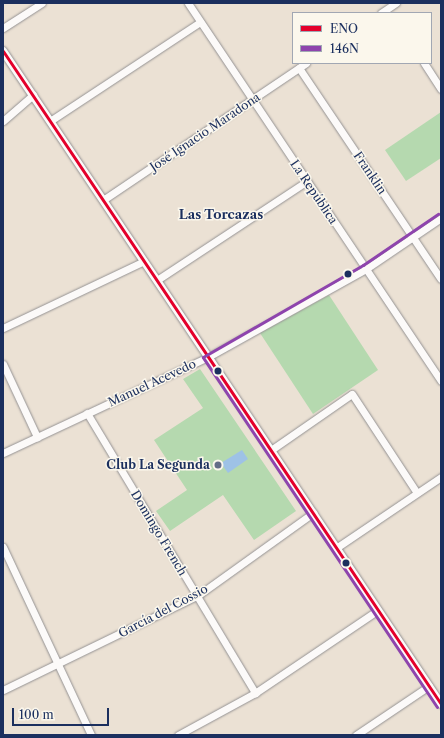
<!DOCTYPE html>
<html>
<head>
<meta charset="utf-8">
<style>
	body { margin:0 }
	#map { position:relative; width:444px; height:738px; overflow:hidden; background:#ebe1d4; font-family:"Libre Caslon Text",serif }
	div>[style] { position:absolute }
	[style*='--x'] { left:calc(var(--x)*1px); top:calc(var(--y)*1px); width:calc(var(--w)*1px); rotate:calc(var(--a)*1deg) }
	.green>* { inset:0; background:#b5d9af }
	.water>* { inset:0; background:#9ec2e6 }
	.roads { filter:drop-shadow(0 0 1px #949293) drop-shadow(0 0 1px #949293) }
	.minor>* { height:7px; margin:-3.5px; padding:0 3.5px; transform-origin:3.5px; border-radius:3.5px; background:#fcfaf9 }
	.major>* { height:8px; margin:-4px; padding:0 4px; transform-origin:4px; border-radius:4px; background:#fcfaf9 }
	.bus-1>* { height:3px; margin:-1.5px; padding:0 1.5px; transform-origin:1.5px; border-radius:1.5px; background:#e4002b }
	.bus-2>* { height:3px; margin:-1.5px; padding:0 1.5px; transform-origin:1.5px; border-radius:1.5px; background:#8e44ad }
	.dots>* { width:11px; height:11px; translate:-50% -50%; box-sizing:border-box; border:2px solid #fbf7ec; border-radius:50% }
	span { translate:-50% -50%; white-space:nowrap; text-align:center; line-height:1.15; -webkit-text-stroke:3px #fbf7ec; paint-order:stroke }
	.street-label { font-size:12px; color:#1b2f5e }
	.poi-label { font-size:12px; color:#1b2f5e; font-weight:700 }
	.right { translate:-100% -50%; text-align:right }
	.neighbourhood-label { font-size:13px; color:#1b2f5e; font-weight:700 }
	.frame { position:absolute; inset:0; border:4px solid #1b2f5e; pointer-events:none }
	.legend { position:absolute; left:292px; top:12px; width:140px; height:52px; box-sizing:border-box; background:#fbf7ec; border:1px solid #a1a7b3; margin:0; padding:5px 7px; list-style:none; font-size:12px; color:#1b2f5e }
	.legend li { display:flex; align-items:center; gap:8px; height:20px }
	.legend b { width:20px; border:1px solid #a1a7b3 }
	.scale { position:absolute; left:12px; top:708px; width:97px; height:18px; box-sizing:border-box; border:2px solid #1b2f5e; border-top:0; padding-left:5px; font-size:12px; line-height:14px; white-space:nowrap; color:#1b2f5e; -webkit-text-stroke:3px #fbf7ec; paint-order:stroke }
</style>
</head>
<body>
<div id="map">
	<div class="green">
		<div style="clip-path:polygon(441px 112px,441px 158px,406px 181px,385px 150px)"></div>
		<div style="clip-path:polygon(329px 295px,378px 370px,313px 414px,260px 333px)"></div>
		<div style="clip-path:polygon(200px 369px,296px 511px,254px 540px,223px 495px,170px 531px,156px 511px,187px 490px,154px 440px,203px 408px,183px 379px)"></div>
	</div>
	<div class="water">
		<div style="clip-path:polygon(242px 450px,248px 459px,228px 473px,221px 463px)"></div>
	</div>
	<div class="roads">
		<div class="minor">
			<div style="--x:188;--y:3;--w:455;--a:56.2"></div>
			<div style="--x:381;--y:13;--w:18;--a:-34"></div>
			<div style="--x:3;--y:28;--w:46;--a:-32.7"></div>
			<div style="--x:424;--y:63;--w:31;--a:57"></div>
			<div style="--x:299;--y:68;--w:254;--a:56.1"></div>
			<div style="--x:3;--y:121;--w:40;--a:-41"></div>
			<div style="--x:50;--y:121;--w:180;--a:-33.4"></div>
			<div style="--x:103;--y:200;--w:245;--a:-34"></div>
			<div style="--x:157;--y:280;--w:180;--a:-33.4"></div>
			<div style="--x:3;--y:328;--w:156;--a:-25.4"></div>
			<div style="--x:3;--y:364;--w:81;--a:65"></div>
			<div style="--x:87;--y:413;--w:327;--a:59"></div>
			<div style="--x:271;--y:450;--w:98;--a:-34.7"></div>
			<div style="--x:352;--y:394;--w:118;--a:56.7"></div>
			<div style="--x:3;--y:453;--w:226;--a:-25.1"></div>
			<div style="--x:208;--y:357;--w:181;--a:-29.1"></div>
			<div style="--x:366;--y:269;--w:91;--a:-34.2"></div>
			<div style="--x:3;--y:547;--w:208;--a:64.9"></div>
			<div style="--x:336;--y:548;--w:127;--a:-34.1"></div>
			<div style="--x:3;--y:690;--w:216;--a:-25.9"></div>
			<div style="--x:197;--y:596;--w:143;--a:-35.6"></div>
			<div style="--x:178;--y:735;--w:88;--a:-28.6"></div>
			<div style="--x:255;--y:693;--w:148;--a:-34"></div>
			<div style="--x:356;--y:735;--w:88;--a:-33.9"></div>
		</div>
		<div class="major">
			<div style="--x:3;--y:51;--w:786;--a:56.15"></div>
		</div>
	</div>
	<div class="bus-1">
		<div style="--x:3;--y:51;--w:786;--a:56.15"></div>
	</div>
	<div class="bus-2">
		<div style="--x:437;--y:707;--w:421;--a:-123.8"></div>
		<div style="--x:203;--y:357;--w:185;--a:-29.9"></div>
		<div style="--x:363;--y:265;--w:91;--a:-34.2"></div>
	</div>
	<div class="dots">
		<div style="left:348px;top:274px;background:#1b2f5e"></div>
		<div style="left:218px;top:371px;background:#1b2f5e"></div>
		<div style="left:218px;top:465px;background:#646d87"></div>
		<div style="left:346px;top:563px;background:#1b2f5e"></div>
	</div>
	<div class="street-label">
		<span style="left:205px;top:132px;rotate:-34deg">José Ignacio Maradona</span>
		<span style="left:370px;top:173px;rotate:56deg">Franklin</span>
		<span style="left:314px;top:192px;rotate:56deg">La República</span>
		<span style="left:152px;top:383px;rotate:-25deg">Manuel Acevedo</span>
		<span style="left:159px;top:533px;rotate:59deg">Domingo French</span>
		<span style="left:163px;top:611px;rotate:-28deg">García del Cossio</span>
	</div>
	<div class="poi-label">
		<span class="right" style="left:210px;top:465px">Club La Segunda</span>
	</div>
	<div class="neighbourhood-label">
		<span style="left:221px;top:214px">Las Torcazas</span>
	</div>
	<div class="frame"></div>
	<ul class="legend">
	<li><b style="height:5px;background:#e4002b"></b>ENO</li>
	<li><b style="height:5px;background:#8e44ad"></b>146N</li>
	</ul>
	<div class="scale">100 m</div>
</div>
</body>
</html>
